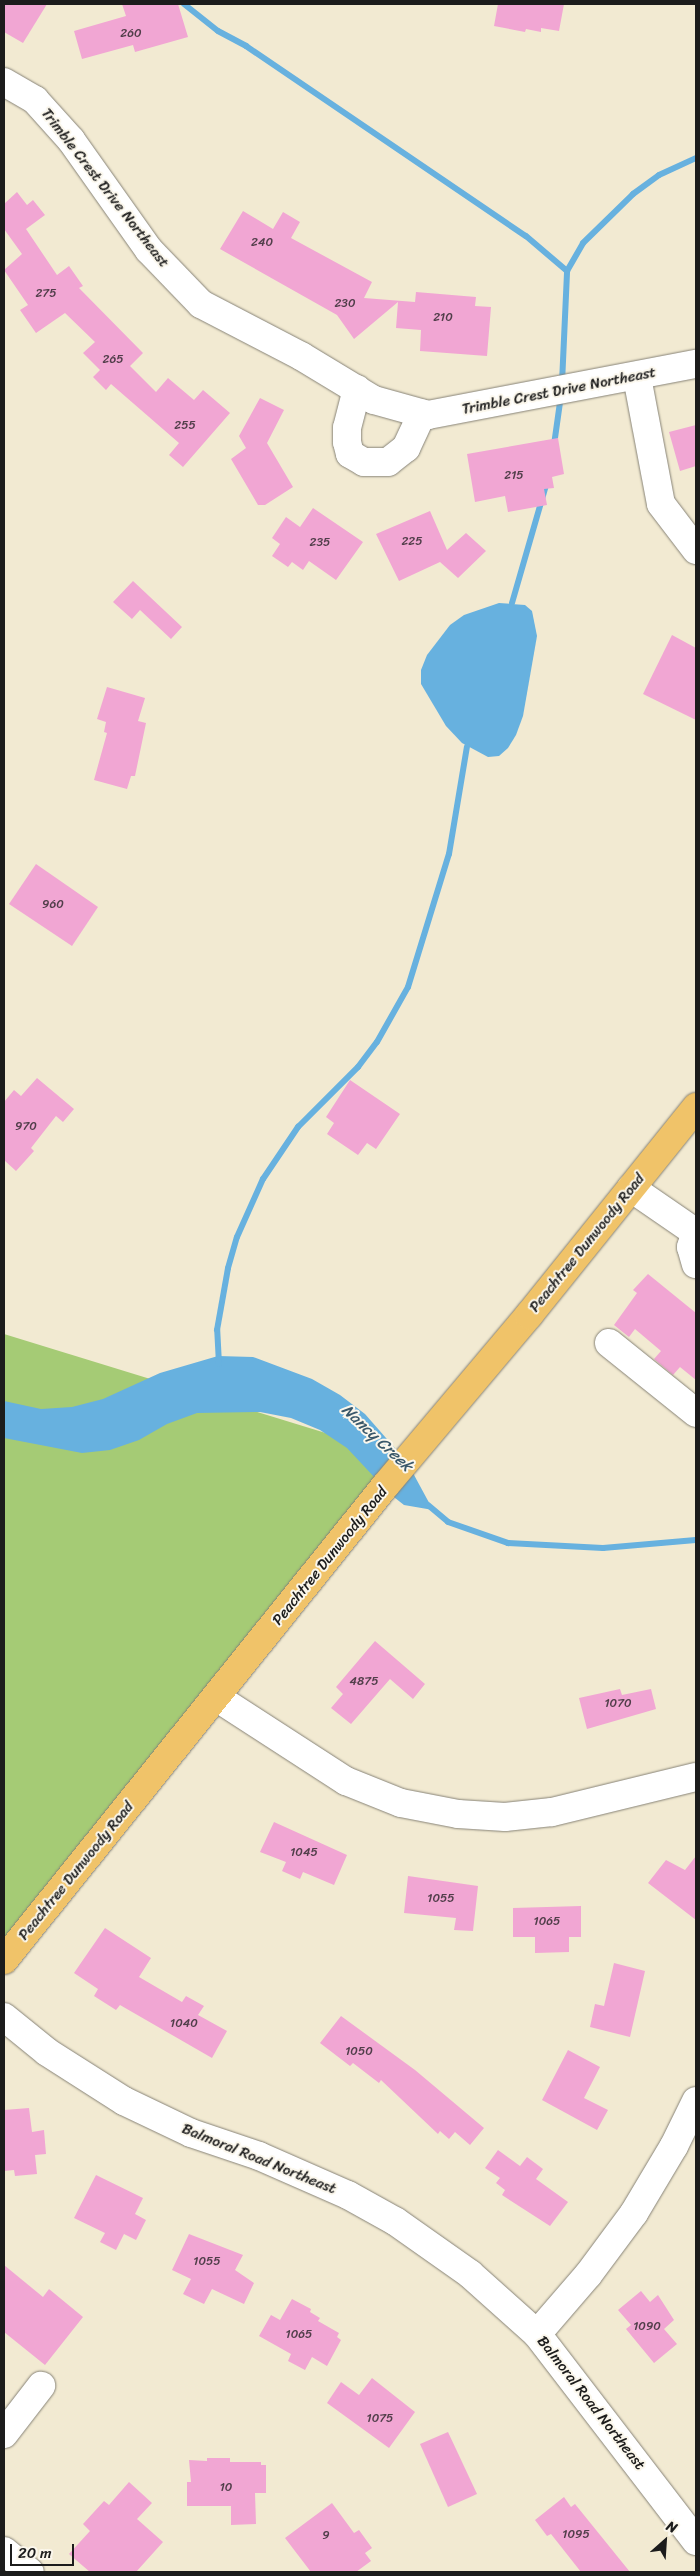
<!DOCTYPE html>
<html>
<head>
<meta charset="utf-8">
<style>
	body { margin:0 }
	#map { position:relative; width:700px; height:2576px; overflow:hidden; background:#f2ead2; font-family:Sriracha,sans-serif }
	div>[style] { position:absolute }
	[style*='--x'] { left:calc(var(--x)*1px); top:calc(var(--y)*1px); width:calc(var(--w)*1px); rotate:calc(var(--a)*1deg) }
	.green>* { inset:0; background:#a5cb75 }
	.water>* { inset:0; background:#67b1df }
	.stream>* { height:6px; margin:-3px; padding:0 3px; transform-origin:3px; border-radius:3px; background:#67b1df }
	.building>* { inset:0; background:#f1a6d3 }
	.roads { filter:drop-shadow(0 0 1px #878377) drop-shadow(0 0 1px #878377) }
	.minor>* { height:28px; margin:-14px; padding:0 14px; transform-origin:14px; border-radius:14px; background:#fff }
	.major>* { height:28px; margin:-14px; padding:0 14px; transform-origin:14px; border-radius:14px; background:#f0c369 }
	span { translate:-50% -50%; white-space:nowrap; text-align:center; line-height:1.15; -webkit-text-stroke:4px #fbf7ec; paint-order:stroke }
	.number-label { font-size:12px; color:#513e4a }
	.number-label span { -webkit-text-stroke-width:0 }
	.street-label { font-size:15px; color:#1c1c1c }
	.water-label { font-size:16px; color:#3a586a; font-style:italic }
	.frame { position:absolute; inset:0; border:5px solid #1c1c1c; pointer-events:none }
	.north { position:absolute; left:640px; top:2516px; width:50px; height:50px; -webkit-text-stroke:4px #fbf7ec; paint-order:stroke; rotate:26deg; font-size:14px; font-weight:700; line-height:20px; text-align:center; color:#1c1c1c }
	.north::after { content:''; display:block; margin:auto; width:18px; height:22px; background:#1c1c1c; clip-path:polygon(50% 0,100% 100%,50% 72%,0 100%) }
	.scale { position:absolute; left:10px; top:2544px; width:64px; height:22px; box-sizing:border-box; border:2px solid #1c1c1c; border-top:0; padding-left:6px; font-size:15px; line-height:18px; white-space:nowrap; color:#1c1c1c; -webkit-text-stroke:4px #fbf7ec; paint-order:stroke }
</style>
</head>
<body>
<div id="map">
	<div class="green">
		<div style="clip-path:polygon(4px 1334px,407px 1458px,4px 1967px)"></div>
	</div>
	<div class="water">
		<div style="clip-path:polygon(499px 603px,525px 605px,532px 611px,537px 636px,523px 716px,516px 735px,508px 748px,499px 756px,488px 757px,462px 743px,446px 726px,421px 684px,421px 670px,427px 655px,450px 625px,464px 615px)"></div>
		<div style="clip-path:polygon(218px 1356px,253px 1357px,312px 1379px,340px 1395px,365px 1414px,407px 1462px,433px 1510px,404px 1505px,390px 1494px,347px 1448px,320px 1430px,291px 1418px,260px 1412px,197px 1413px,167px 1424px,139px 1440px,110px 1450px,82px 1453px,4px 1438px,4px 1401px,41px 1409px,72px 1407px,103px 1399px,160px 1373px)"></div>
	</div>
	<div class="stream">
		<div style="--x:184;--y:4;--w:43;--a:38.5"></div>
		<div style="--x:218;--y:31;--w:32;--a:28"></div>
		<div style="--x:246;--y:46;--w:338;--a:34.2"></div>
		<div style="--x:526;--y:236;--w:54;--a:40.5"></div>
		<div style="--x:562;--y:383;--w:112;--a:-87.4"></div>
		<div style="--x:567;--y:271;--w:32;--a:-60"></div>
		<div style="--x:583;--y:243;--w:70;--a:-44.4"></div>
		<div style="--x:633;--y:194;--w:32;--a:-36"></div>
		<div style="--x:659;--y:175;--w:41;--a:-24.7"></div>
		<div style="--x:554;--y:445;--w:50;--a:-82"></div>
		<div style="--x:512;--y:603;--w:126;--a:-73.9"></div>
		<div style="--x:219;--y:1364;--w:34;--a:-93"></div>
		<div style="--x:217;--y:1330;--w:63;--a:-79.9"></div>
		<div style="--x:228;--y:1268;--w:32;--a:-74"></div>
		<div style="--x:237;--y:1237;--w:64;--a:-65.9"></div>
		<div style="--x:263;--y:1179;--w:63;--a:-56.1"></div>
		<div style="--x:298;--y:1127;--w:85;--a:-45"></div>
		<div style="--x:358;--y:1067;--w:31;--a:-53"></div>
		<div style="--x:377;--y:1042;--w:63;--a:-60.6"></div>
		<div style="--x:408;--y:987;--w:139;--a:-72.9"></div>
		<div style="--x:449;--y:854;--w:109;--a:-80.5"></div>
		<div style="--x:428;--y:1505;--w:26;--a:40"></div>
		<div style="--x:448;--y:1522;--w:64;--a:19.3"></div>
		<div style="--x:508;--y:1543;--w:95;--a:3"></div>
		<div style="--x:603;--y:1548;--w:93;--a:-4.9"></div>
	</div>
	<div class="building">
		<div style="clip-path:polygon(4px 4px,47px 4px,23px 43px,4px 32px)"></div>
		<div style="clip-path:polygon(122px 4px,178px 4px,188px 37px,135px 52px,133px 45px,82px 59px,74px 31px,126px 16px)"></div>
		<div style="clip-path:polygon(498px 4px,564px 4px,559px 31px,541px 28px,541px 32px,526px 29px,525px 32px,494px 26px)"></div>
		<div style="clip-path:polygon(17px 192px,27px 205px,33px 200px,45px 215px,26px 229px,57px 275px,69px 266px,83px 286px,79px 288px,143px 353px,130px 366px,156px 392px,168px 378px,194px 400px,203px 390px,230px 413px,183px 467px,169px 455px,179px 443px,111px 384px,106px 390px,93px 377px,100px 370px,83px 353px,95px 342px,65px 313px,36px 333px,20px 310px,28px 305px,4px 270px,22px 254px,4px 229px,4px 204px)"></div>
		<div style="clip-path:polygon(243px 211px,273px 229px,283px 212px,300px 222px,291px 238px,372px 282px,364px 298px,415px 302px,416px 292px,476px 297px,475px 306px,491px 307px,487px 356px,420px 351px,421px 330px,396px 328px,398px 302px,354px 339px,337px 315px,220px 249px)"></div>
		<div style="clip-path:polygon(260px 398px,284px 410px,267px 443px,293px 487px,265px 505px,258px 505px,231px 459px,246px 448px,239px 436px)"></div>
		<div style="clip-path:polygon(696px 425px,696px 466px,680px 471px,669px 432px)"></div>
		<div style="clip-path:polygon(558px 438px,564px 474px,552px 477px,554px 488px,544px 489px,547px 505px,508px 512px,505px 496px,475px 502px,467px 454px)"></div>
		<div style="clip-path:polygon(313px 508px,363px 542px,336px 580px,309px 561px,303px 570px,292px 562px,288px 567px,272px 556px,280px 544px,272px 538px,286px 517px,300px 527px)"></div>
		<div style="clip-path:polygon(430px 511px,447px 550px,466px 533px,486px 551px,458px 578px,440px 562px,399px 581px,376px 534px)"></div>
		<div style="clip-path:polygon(133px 581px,182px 627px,171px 639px,140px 610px,132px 619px,113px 602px)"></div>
		<div style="clip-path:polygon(672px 635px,696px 648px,696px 720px,643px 694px)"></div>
		<div style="clip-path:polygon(107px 687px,145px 698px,138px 721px,146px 723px,135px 776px,131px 776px,127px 789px,94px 780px,107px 733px,104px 732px,106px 722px,97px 719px)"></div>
		<div style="clip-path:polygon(36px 864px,98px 907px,72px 946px,9px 904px)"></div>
		<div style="clip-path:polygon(37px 1078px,74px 1109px,63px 1122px,56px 1116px,31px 1148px,34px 1151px,16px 1171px,4px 1160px,4px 1102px,14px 1090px,21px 1096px)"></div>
		<div style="clip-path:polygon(350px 1080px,400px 1114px,376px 1149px,367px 1143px,358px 1155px,327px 1134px,334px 1123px,326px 1117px)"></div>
		<div style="clip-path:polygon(648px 1274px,696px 1313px,696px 1380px,680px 1367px,673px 1375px,654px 1359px,661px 1351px,635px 1329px,629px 1337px,614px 1325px,637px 1293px,633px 1290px)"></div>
		<div style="clip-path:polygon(375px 1641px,425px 1684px,413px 1699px,390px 1679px,351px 1724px,331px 1708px,343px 1694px,336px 1687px)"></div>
		<div style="clip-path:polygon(620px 1689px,622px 1695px,651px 1689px,656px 1709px,587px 1729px,579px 1698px)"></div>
		<div style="clip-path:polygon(274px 1822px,347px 1855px,334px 1885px,303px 1872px,300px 1879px,282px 1871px,286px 1862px,260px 1852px)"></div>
		<div style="clip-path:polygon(696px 1856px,696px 1920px,648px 1883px,666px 1860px,685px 1870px)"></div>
		<div style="clip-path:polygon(408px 1876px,478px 1886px,473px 1931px,454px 1930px,456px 1918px,404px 1913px)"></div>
		<div style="clip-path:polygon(581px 1906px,581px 1937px,569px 1937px,569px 1952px,535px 1953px,535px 1937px,513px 1937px,513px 1908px)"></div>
		<div style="clip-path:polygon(105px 1928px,151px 1958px,139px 1977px,182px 2002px,186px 1996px,204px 2006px,198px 2015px,227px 2031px,212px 2058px,120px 2005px,116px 2010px,94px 1996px,98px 1989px,74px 1973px)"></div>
		<div style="clip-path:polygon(614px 1963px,645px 1971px,630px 2037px,590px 2027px,595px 2004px,604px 2006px)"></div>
		<div style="clip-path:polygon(341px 2016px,415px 2070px,484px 2128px,470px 2145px,455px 2132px,449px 2139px,440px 2131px,438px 2134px,381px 2080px,379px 2083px,353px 2063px,350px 2066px,320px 2043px)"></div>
		<div style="clip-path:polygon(568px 2050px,600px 2067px,584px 2098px,608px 2110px,597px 2130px,542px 2100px)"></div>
		<div style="clip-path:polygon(29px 2108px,32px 2132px,44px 2130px,46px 2154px,35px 2155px,37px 2174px,15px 2176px,14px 2170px,4px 2171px,4px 2110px)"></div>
		<div style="clip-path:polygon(498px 2150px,520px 2166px,527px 2157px,543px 2169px,536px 2179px,568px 2202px,550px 2226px,502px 2195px,505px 2190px,496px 2183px,500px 2178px,485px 2168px)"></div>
		<div style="clip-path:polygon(96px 2175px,143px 2198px,135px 2214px,146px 2220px,136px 2240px,124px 2234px,116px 2250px,100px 2242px,105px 2233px,74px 2218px)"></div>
		<div style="clip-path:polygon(189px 2234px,243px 2255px,235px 2270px,254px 2283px,244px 2304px,212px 2289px,204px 2304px,183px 2294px,191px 2279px,172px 2270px)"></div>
		<div style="clip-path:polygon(4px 2265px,43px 2297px,49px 2289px,83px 2317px,45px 2365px,4px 2332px)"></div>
		<div style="clip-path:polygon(641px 2291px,650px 2302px,658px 2295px,674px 2320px,664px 2329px,677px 2344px,654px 2363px,626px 2329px,631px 2325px,618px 2310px)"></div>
		<div style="clip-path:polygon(292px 2299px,311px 2309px,310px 2312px,320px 2318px,318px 2321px,339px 2333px,337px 2337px,341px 2340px,327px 2366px,312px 2357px,305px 2370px,288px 2361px,291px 2354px,259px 2336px,271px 2315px,280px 2320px)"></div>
		<div style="clip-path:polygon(372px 2378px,415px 2412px,389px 2448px,327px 2403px,341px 2382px,359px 2395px)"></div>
		<div style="clip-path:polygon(448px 2432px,477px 2494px,448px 2507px,420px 2444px)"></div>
		<div style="clip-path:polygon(207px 2458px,230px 2458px,230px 2462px,261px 2462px,261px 2465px,266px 2465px,266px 2493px,255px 2493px,256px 2524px,231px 2525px,231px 2506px,187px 2506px,187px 2482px,191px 2482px,189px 2460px,207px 2461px)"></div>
		<div style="clip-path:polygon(129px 2482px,152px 2503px,137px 2519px,163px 2542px,136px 2572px,90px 2572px,69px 2554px,90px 2531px,83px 2524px,104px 2501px,109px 2505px)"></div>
		<div style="clip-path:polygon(564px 2497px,571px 2507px,575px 2504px,630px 2572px,581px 2572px,551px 2534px,547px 2536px,535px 2520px)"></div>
		<div style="clip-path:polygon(332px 2503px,354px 2533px,359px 2530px,372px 2548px,365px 2553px,371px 2561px,356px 2572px,311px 2572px,285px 2538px)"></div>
	</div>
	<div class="roads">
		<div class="minor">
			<div style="--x:4;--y:82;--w:36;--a:30"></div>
			<div style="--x:35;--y:100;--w:54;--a:48"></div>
			<div style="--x:71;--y:140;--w:135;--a:54.7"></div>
			<div style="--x:149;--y:250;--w:75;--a:46.1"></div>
			<div style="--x:201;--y:304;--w:113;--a:27.5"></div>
			<div style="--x:301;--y:356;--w:85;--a:31.1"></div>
			<div style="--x:374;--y:400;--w:56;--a:15.5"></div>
			<div style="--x:428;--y:415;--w:273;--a:-10.8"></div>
			<div style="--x:637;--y:377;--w:129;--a:79.3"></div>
			<div style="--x:661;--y:504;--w:58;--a:52.7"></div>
			<div style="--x:357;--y:389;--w:40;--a:104.4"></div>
			<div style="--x:347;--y:428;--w:14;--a:90"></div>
			<div style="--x:347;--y:442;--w:12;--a:76"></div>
			<div style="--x:350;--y:454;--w:16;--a:30"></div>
			<div style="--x:364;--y:462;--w:24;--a:0"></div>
			<div style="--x:388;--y:462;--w:23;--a:-38"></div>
			<div style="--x:406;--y:448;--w:38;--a:-65"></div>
			<div style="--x:631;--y:1188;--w:78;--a:34.5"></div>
			<div style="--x:696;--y:1230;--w:18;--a:106"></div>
			<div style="--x:691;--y:1247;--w:18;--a:74"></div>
			<div style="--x:609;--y:1343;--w:112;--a:38.8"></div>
			<div style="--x:216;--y:1697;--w:155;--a:32.9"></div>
			<div style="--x:346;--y:1781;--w:59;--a:21.8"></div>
			<div style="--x:401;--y:1803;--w:58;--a:10.9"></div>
			<div style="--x:458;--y:1814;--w:47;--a:3.7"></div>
			<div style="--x:505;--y:1817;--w:47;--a:-6.1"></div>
			<div style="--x:552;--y:1812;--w:148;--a:-13.7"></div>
			<div style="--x:4;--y:2017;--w:55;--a:39.1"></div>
			<div style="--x:47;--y:2052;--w:91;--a:32.5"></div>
			<div style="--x:124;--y:2101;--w:74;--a:25.5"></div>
			<div style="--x:191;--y:2133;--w:72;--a:18.7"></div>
			<div style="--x:259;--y:2156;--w:97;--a:23.7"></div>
			<div style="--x:348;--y:2195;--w:54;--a:29"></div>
			<div style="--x:395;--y:2221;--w:92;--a:35.2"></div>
			<div style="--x:470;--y:2274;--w:90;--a:41.8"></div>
			<div style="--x:537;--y:2334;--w:261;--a:52.5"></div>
			<div style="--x:537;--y:2334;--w:78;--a:-49.2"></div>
			<div style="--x:588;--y:2275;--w:77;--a:-53.4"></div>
			<div style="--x:634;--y:2213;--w:78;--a:-59.2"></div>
			<div style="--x:674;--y:2146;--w:50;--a:-63.9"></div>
			<div style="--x:4;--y:2434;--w:61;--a:-52.4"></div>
			<div style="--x:4;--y:2551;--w:33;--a:39"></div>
		</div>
		<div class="major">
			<div style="--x:4;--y:1960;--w:608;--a:-51.21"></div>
			<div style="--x:385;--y:1486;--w:224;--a:-49.9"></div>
			<div style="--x:529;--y:1315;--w:267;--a:-51.2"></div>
		</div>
	</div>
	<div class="number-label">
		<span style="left:131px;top:34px">260</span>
		<span style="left:262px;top:243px">240</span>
		<span style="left:46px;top:294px">275</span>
		<span style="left:345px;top:304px">230</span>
		<span style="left:443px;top:318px">210</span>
		<span style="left:113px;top:360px">265</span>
		<span style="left:185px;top:426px">255</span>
		<span style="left:514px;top:476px">215</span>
		<span style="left:412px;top:542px">225</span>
		<span style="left:320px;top:543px">235</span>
		<span style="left:53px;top:905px">960</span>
		<span style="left:26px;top:1127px">970</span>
		<span style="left:364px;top:1682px">4875</span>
		<span style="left:618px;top:1704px">1070</span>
		<span style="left:304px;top:1853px">1045</span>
		<span style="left:441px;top:1899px">1055</span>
		<span style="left:547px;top:1922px">1065</span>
		<span style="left:184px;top:2024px">1040</span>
		<span style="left:359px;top:2052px">1050</span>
		<span style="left:207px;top:2262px">1055</span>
		<span style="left:647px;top:2327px">1090</span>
		<span style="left:299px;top:2335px">1065</span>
		<span style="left:380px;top:2419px">1075</span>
		<span style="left:226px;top:2488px">10</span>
		<span style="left:576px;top:2535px">1095</span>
		<span style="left:326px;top:2536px">9</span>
	</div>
	<div class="street-label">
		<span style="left:105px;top:188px;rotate:52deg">Trimble Crest Drive Northeast</span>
		<span style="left:559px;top:391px;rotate:-11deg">Trimble Crest Drive Northeast</span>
		<span style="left:587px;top:1243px;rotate:-51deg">Peachtree Dunwoody Road</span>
		<span style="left:330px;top:1556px;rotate:-51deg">Peachtree Dunwoody Road</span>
		<span style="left:76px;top:1871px;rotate:-51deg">Peachtree Dunwoody Road</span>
		<span style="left:259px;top:2159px;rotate:22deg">Balmoral Road Northeast</span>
		<span style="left:591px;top:2403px;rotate:52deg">Balmoral Road Northeast</span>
	</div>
	<div class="water-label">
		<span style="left:377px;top:1438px;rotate:43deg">Nancy Creek</span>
	</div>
	<div class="frame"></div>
	<div class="north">N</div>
	<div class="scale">20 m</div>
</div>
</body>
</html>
